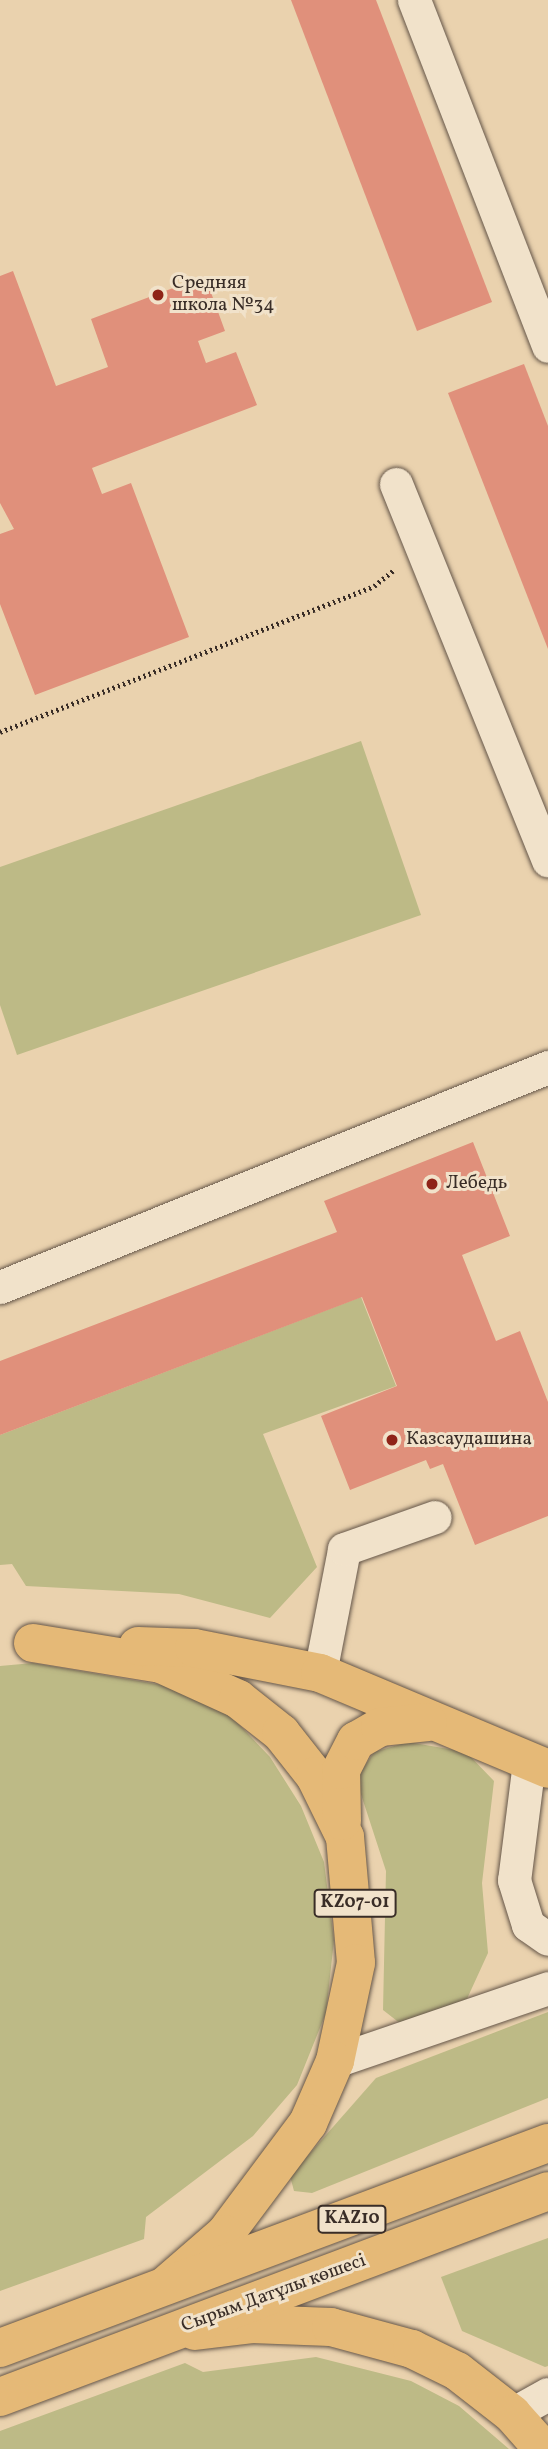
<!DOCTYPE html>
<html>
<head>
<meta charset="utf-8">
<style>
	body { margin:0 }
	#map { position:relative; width:548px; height:2449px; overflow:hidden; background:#ead2ae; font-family:Vollkorn,serif }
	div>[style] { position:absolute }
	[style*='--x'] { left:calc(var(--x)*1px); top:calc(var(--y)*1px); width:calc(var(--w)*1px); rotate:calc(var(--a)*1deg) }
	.green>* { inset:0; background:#bdba86 }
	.building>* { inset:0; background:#e0907b }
	.path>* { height:4.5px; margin-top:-2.25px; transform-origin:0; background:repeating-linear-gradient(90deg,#392d27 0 2px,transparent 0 5.5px) }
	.roads { filter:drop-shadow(0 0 2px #655649) drop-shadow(0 0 2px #655649) }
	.minor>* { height:33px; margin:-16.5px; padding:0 16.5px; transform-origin:16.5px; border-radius:16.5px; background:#f1e2ca }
	.major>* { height:38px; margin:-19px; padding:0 19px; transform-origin:19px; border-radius:19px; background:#e5b977 }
	.highway>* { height:38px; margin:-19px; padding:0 19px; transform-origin:19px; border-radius:19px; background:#e5b977 }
	.dots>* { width:19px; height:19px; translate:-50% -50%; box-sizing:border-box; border:4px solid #f1e2ca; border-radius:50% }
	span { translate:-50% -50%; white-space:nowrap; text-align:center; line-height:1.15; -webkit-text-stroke:6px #f1e2ca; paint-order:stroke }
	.shield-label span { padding:2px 5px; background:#f1e2ca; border:2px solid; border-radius:5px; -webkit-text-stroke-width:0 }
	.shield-label { font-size:18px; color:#392d27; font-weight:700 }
	.poi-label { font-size:19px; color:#392d27 }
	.left { translate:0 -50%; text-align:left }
	.street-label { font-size:19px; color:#392d27 }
</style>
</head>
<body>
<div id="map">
	<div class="green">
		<div style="clip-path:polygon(361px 741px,421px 915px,17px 1055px,0 1005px,0 867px)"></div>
		<div style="clip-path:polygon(361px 1297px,396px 1386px,263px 1434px,317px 1567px,270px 1618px,179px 1594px,26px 1586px,12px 1564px,0 1565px,0 1435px)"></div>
		<div style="clip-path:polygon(33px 1663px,168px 1686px,230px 1715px,270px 1757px,301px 1806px,324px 1862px,334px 1940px,326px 2013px,297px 2085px,253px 2136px,146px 2217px,144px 2239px,0 2291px,0 1666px)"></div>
		<div style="clip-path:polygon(408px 1742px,466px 1752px,494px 1781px,482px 1883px,488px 1953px,466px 2001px,401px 2024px,383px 2010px,386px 1871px,356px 1779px,374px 1752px)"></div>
		<div style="clip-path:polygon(548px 2012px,548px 2098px,312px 2193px,294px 2191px,290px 2176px,376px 2078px)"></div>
		<div style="clip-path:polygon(548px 2238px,548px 2366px,545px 2367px,462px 2331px,441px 2277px)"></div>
		<div style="clip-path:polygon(316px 2357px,411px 2381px,459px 2406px,509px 2449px,0 2449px,0 2431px,185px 2363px,203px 2372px)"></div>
	</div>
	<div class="building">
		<div style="clip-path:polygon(291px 0,376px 0,492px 302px,417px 331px)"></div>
		<div style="clip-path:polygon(13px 271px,56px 386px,108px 367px,91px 319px,205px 276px,225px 331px,198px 341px,206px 363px,236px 352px,257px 405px,92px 468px,102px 494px,131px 483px,189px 637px,35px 695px,0 604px,0 534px,14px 529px,0 503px,0 276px)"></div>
		<div style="clip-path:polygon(524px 364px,548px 426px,548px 649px,448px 393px)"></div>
		<div style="clip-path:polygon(473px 1142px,510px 1236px,462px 1255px,496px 1341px,520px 1331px,548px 1402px,548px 1516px,475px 1545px,443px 1464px,430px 1469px,426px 1460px,350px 1490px,321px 1416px,397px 1386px,362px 1297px,0 1435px,0 1361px,337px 1232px,324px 1201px)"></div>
	</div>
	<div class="path">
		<div style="--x:0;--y:732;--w:401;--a:-21.3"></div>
		<div style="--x:374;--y:586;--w:26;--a:-39"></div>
	</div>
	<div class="roads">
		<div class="minor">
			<div style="--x:414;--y:0;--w:371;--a:68.8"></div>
			<div style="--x:396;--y:484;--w:406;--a:68"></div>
			<div style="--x:0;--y:1287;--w:591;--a:-21.87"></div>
			<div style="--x:320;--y:1673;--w:126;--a:-79"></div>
			<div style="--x:344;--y:1549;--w:96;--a:-19.4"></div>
			<div style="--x:529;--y:1762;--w:119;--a:97.2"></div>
			<div style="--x:514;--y:1880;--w:47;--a:72.7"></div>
			<div style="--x:528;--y:1925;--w:24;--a:35"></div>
			<div style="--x:335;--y:2061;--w:225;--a:-18.9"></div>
			<div style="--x:512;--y:2414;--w:41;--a:-29.1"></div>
		</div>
		<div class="major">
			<div style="--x:33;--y:1643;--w:130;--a:9.3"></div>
			<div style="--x:161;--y:1664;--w:85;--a:24.4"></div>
			<div style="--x:238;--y:1699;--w:55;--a:38.3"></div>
			<div style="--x:281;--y:1733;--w:55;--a:51.7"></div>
			<div style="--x:315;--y:1776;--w:68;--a:63.8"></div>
			<div style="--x:345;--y:1837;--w:126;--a:85"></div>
			<div style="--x:356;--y:1963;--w:100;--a:102.1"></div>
			<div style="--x:335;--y:2061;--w:68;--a:113.5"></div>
			<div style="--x:308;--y:2123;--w:139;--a:126.8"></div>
			<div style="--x:225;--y:2234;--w:77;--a:139.2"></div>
			<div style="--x:138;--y:1646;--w:56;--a:2"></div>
			<div style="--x:194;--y:1648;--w:128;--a:11.2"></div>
			<div style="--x:320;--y:1673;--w:247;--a:22.8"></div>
			<div style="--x:342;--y:1821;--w:51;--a:-91.1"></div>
			<div style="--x:341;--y:1770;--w:33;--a:-63"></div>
			<div style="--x:356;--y:1741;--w:28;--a:-30"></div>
			<div style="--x:380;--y:1727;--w:48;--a:-5.9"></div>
			<div style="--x:195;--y:2331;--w:57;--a:-7"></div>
			<div style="--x:252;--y:2324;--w:79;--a:2.2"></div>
			<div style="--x:331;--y:2327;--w:84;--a:15.2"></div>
			<div style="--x:412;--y:2349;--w:50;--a:26.1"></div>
			<div style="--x:457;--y:2371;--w:70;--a:38"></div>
			<div style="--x:512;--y:2414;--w:47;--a:48.5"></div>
		</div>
		<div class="highway">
			<div style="--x:0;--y:2348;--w:585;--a:-20.51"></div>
			<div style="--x:0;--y:2397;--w:585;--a:-20.6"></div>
		</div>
	</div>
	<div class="dots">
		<div style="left:158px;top:295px;background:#8f2418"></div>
		<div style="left:432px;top:1184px;background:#8f2418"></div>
		<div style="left:392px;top:1440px;background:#8f2418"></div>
	</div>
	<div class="shield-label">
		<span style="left:355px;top:1903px">KZ07-01</span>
		<span style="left:352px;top:2219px">KAZ10</span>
	</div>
	<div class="poi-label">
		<span class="left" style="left:172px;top:295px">Средняя<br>школа №34</span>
		<span class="left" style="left:446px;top:1184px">Лебедь</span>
		<span class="left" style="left:406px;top:1440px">Казсаудашина</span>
	</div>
	<div class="street-label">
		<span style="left:274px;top:2294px;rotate:-20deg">Сырым Датұлы көшесі</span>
	</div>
</div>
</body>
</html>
